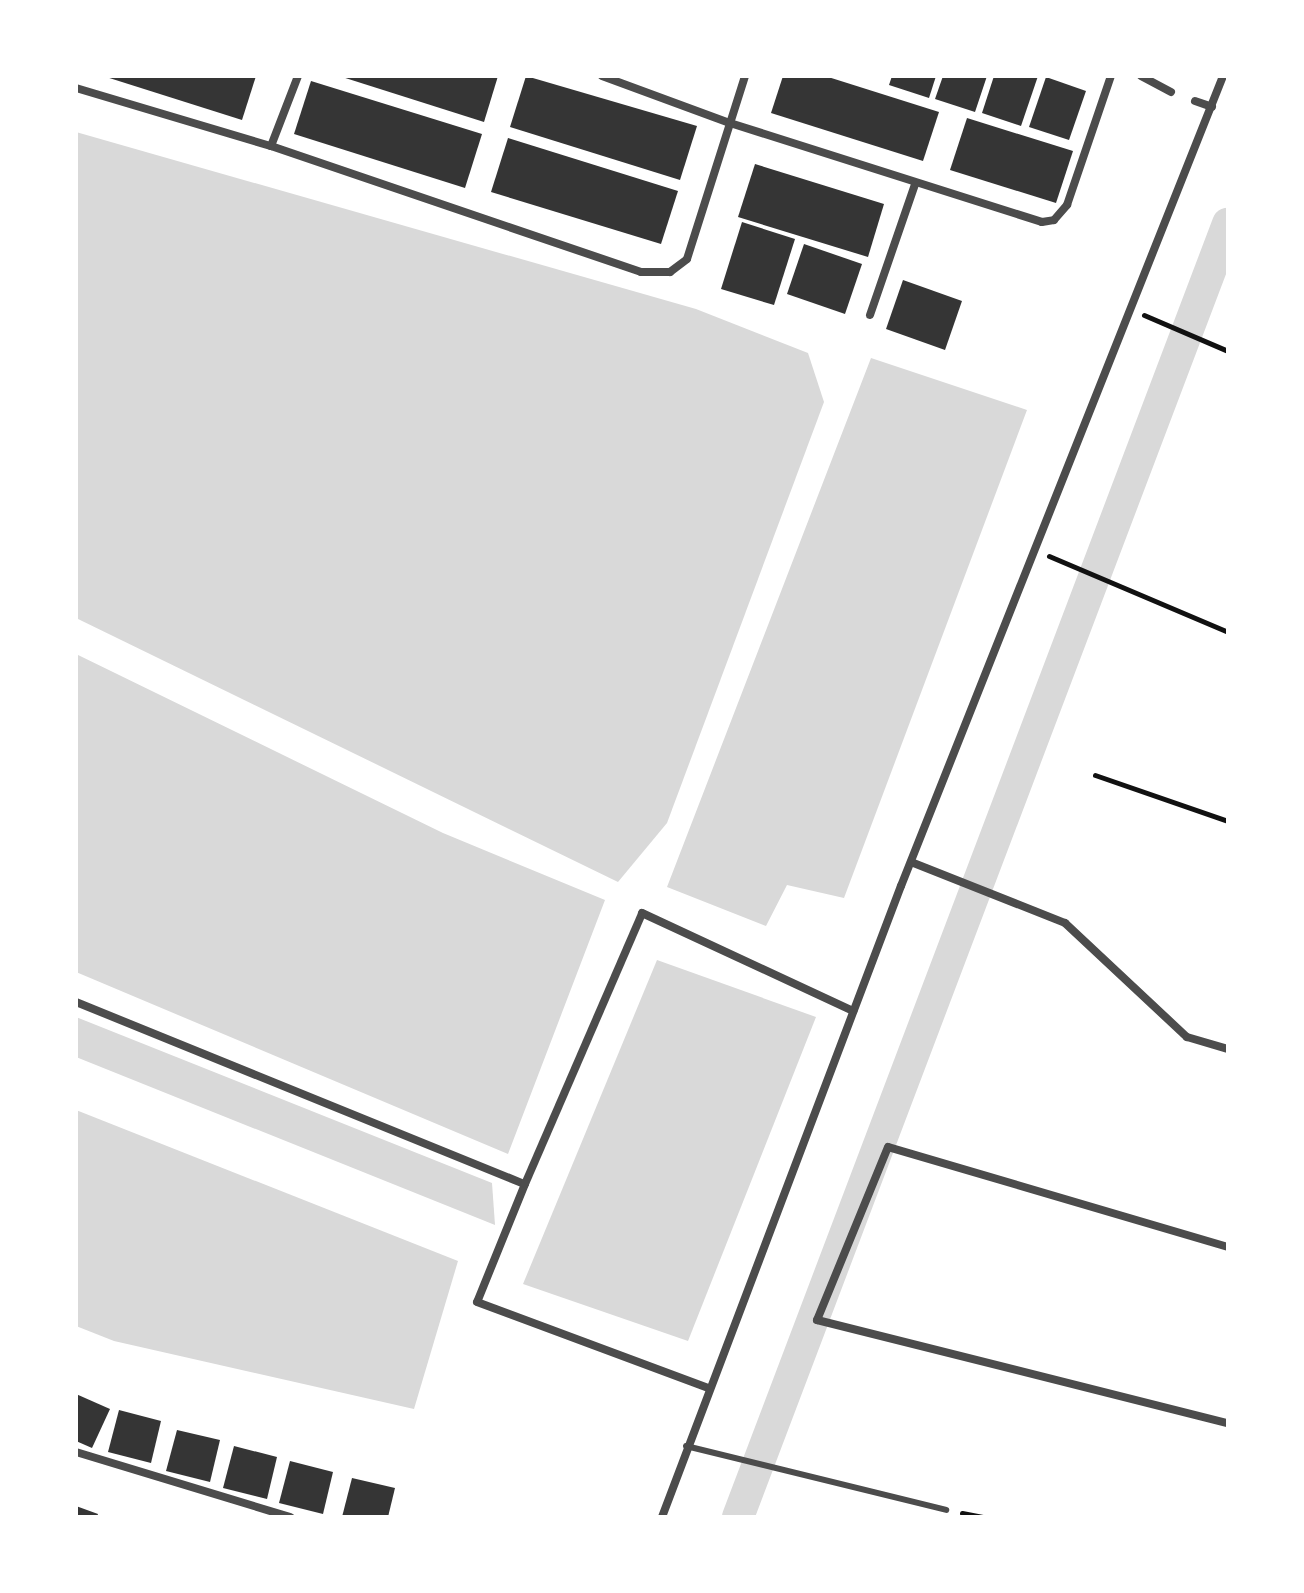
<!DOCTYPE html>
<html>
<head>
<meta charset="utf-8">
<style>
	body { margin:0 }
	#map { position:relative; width:1304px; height:1593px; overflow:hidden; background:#fff; font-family:"Space Grotesk",sans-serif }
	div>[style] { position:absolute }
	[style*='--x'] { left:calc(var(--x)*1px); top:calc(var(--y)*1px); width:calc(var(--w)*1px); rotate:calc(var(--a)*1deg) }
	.water>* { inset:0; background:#d9d9d9 }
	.canal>* { height:32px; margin:-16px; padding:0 16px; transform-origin:16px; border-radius:16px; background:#d9d9d9 }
	.building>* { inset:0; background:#353535 }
	.path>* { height:5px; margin:-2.5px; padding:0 2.5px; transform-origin:2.5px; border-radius:2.5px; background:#111 }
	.service>* { height:6px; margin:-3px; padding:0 3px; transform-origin:3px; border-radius:3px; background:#4c4c4c }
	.minor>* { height:8px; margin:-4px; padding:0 4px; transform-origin:4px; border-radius:4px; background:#4c4c4c }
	span { translate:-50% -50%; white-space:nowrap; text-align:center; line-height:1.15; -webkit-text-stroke:6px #fff; paint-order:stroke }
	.frame { position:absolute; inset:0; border:78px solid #fff; pointer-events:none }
</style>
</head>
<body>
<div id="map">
	<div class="water">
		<div style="clip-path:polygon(76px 132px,696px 309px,808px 353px,824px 402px,667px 823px,618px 882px,76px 618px)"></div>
		<div style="clip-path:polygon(871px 358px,1027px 410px,844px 898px,787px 885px,766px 926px,667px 887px)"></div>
		<div style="clip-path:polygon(76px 654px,443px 833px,605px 900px,508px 1154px,76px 972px)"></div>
		<div style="clip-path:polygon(657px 960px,816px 1017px,688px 1341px,523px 1284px)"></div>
		<div style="clip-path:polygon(76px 1017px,492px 1183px,495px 1225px,76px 1057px)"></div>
		<div style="clip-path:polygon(76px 1110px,458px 1261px,414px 1409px,114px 1341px,76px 1326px)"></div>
	</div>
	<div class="canal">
		<div style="--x:738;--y:1517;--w:1383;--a:-69.25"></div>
	</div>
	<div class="building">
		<div style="clip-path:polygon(103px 76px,256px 76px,242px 120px)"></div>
		<div style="clip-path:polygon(339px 76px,498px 76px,484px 122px)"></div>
		<div style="clip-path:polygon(526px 76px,697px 126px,680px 180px,510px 127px)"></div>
		<div style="clip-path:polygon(783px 76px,825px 76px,939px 112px,923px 161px,771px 113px)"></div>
		<div style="clip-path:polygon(892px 76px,936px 76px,929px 98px,889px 85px)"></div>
		<div style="clip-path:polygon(943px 76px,987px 76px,975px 112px,935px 99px)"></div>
		<div style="clip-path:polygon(994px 76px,1038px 76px,1021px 126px,982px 113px)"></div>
		<div style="clip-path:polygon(1046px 77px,1086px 91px,1069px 140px,1029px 127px)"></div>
		<div style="clip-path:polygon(311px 81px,482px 134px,465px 188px,294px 134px)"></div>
		<div style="clip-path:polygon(967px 118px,1073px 151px,1056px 203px,950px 170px)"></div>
		<div style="clip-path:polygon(508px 138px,678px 191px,661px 244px,491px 192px)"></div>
		<div style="clip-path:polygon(755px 164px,884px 204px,868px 257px,738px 217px)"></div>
		<div style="clip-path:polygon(742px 222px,795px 239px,774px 305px,721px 289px)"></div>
		<div style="clip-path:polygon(804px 244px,862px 264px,845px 314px,787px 294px)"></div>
		<div style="clip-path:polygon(903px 280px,962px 301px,945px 350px,886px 329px)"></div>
		<div style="clip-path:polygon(76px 1394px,110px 1409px,92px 1448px,76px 1441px)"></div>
		<div style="clip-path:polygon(119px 1410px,161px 1421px,151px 1463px,108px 1452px)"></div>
		<div style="clip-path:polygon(177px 1430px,220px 1440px,210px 1482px,166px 1471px)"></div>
		<div style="clip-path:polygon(234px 1446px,277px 1457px,267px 1499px,223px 1488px)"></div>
		<div style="clip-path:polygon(290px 1461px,333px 1472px,323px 1514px,279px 1503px)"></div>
		<div style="clip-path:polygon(352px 1478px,395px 1488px,388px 1517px,342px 1517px)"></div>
		<div style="clip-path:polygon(76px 1506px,98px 1514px,97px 1517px,76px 1517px)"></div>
	</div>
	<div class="path">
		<div style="--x:1144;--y:315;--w:91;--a:23.2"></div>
		<div style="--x:1049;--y:556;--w:194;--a:23"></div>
		<div style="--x:1095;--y:775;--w:141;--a:19.1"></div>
		<div style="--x:962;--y:1513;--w:21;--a:11"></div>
	</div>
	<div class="service">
		<div style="--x:686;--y:1446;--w:268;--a:13.8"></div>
	</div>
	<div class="minor">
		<div style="--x:602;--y:76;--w:136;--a:20.2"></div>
		<div style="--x:730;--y:123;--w:327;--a:17.6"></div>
		<div style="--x:1042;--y:222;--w:12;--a:-9"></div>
		<div style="--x:1054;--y:220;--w:20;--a:-49"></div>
		<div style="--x:1067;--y:205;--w:136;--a:-71.2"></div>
		<div style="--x:1141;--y:76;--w:34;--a:28"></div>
		<div style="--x:76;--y:88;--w:203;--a:16.6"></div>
		<div style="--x:271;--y:146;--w:391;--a:18.8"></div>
		<div style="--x:641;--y:272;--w:29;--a:0"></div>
		<div style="--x:670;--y:272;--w:21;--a:-37"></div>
		<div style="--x:687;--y:259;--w:192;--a:-72.4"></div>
		<div style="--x:1195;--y:101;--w:18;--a:19"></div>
		<div style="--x:271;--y:146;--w:75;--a:-68.9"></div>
		<div style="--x:870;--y:315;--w:139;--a:-71"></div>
		<div style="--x:911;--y:862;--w:166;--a:21.6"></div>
		<div style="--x:1065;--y:923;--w:167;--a:43.1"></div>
		<div style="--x:1187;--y:1037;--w:43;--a:16.3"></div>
		<div style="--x:76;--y:1002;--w:484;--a:22.1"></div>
		<div style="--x:525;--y:1184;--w:127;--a:112.1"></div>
		<div style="--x:477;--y:1302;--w:246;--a:20.4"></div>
		<div style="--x:525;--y:1184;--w:295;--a:-66.6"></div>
		<div style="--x:642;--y:913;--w:233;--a:24.9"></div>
		<div style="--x:1228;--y:1247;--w:354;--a:-163.6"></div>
		<div style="--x:888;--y:1147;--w:187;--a:112.3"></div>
		<div style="--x:817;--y:1320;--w:424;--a:14.1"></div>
		<div style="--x:76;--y:1452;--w:224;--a:16.9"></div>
		<div style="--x:662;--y:1517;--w:675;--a:-69.26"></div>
		<div style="--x:901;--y:886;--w:872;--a:-68.32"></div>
	</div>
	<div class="frame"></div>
</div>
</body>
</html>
